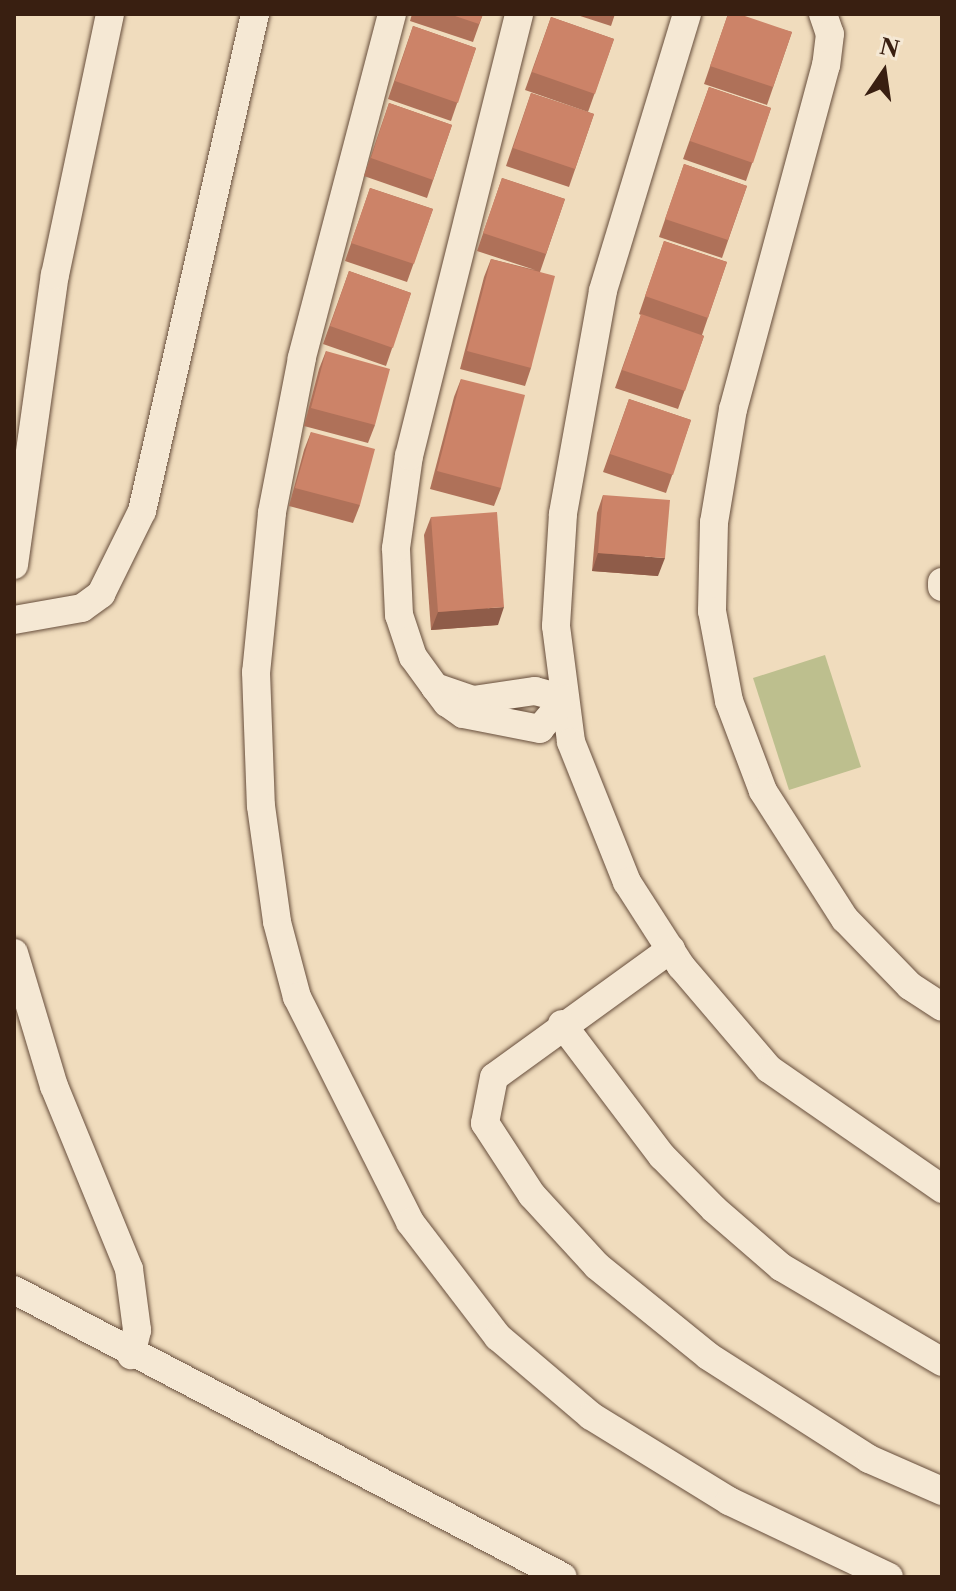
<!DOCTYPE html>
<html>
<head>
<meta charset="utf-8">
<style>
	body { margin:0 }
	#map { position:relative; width:956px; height:1591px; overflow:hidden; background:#f0dcbd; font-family:"Libre Caslon Text",serif }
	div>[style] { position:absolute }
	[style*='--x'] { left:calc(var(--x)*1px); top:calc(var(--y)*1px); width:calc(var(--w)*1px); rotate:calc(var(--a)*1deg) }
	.green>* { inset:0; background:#bdbf8e }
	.roads { filter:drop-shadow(0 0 2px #674e3c) drop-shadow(0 0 2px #674e3c) }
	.minor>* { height:28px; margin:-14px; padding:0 14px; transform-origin:14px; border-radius:14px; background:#f5e8d4 }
	.wall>* { inset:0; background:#af7159 }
	.shaded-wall>* { inset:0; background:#8f5c49 }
	.building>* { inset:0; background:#cc8368 }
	span { translate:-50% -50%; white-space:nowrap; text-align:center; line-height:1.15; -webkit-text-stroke:8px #f5e8d4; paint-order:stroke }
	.frame { position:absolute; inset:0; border:16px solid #391f11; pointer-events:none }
	.north { position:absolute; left:844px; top:32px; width:80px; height:80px; -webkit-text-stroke:6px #f5e8d4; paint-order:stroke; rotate:13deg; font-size:22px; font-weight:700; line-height:32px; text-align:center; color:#391f11 }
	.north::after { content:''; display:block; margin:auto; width:28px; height:36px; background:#391f11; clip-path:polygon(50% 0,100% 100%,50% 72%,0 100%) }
</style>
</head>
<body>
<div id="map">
	<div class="green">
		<div style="clip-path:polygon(825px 655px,861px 767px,789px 790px,753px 678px)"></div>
	</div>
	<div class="roads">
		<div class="minor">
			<div style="--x:392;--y:14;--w:356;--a:104.7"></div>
			<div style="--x:302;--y:358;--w:158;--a:101"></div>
			<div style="--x:272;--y:513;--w:160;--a:95.7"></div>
			<div style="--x:256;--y:672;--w:134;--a:87.9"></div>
			<div style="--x:261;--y:806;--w:117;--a:82.1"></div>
			<div style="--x:277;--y:922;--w:78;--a:75.1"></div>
			<div style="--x:297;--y:997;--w:252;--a:63.3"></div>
			<div style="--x:410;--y:1222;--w:145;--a:52.6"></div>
			<div style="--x:498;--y:1337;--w:122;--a:40.3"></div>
			<div style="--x:591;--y:1416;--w:162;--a:31.6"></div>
			<div style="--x:729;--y:1501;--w:177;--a:25.4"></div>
			<div style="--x:687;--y:14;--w:289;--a:106.9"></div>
			<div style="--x:603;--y:291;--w:227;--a:100.2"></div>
			<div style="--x:563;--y:514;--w:112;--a:93.6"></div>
			<div style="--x:556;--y:626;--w:117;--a:82.6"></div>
			<div style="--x:571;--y:742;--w:151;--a:68.2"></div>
			<div style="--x:627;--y:882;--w:100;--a:57.3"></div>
			<div style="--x:681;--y:966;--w:135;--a:49.5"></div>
			<div style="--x:769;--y:1069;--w:211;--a:34.7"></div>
			<div style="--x:823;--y:14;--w:21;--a:71"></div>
			<div style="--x:830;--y:34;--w:31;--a:97"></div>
			<div style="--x:826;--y:65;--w:356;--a:105.1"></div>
			<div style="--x:733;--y:409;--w:115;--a:99.5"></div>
			<div style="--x:714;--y:522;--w:89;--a:91.3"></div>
			<div style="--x:712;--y:611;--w:92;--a:79.3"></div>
			<div style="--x:729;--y:701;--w:96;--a:69.3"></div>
			<div style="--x:763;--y:791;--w:152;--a:57.4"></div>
			<div style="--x:845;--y:919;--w:93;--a:45.9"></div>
			<div style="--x:910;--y:986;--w:38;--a:33"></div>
			<div style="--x:14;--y:565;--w:293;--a:-82"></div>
			<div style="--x:55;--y:275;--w:267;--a:-78.1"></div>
			<div style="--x:942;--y:582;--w:5;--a:90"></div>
			<div style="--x:14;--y:620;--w:69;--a:-10"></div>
			<div style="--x:82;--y:608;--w:24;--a:-36"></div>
			<div style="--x:101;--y:594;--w:93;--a:-63.7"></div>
			<div style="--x:142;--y:511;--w:510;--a:-77.19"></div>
			<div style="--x:435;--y:687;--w:40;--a:18.9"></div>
			<div style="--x:473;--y:700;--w:63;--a:-8.3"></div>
			<div style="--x:535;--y:691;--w:31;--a:15"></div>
			<div style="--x:565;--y:699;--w:39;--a:130"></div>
			<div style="--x:540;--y:729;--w:78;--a:-169"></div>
			<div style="--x:463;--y:714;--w:19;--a:-145"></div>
			<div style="--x:447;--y:703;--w:20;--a:-127"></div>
			<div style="--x:435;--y:687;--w:37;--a:-126"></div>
			<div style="--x:413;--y:657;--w:44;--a:-108.4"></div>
			<div style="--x:399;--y:615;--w:67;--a:-92.6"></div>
			<div style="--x:396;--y:548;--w:93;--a:-82"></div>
			<div style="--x:409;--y:456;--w:455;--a:-76"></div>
			<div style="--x:671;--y:949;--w:218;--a:144.1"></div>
			<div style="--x:494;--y:1077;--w:47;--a:101.1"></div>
			<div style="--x:485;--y:1123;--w:86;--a:56.9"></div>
			<div style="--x:532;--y:1195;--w:96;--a:47.5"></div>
			<div style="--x:597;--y:1266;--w:143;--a:39"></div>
			<div style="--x:708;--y:1356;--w:191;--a:32.6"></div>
			<div style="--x:869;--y:1459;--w:80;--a:23.7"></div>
			<div style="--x:14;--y:953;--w:139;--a:73.3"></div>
			<div style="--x:54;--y:1086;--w:198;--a:67.7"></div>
			<div style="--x:129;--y:1269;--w:62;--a:82.5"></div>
			<div style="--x:137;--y:1330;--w:26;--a:103"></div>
			<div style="--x:562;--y:1024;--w:166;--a:52.9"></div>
			<div style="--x:662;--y:1156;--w:74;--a:45.5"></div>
			<div style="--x:714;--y:1209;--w:89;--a:40.9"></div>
			<div style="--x:781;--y:1267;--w:187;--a:30.5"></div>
			<div style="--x:14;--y:1290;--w:619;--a:27.6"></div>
		</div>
	</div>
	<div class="wall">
		<div style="clip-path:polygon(412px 14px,483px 14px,473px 42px,410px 21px)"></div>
		<div style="clip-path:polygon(574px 14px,615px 14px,611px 26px)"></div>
		<div style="clip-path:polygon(728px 14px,792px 32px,767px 105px,704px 84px)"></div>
		<div style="clip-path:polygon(551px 17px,614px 39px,588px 112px,525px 90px)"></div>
		<div style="clip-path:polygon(413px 26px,476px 48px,451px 121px,388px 99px)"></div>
		<div style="clip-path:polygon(709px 87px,771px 108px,746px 181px,683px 159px)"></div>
		<div style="clip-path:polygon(531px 93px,594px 114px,569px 187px,506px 166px)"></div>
		<div style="clip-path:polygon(389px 103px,452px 125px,427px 198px,364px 176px)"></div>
		<div style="clip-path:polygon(684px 164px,747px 186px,722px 258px,659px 237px)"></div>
		<div style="clip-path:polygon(502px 178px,565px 199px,540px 272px,531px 368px,525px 386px,460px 369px,484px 277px,491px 259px,535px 270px,477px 251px)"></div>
		<div style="clip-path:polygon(370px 188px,433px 209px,407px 282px,345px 261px)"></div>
		<div style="clip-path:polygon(664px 241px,727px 262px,702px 335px,704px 336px,678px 409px,615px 388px,641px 315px,639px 314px)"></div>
		<div style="clip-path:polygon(349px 271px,411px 293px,386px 366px,323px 344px)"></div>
		<div style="clip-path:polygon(326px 351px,375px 425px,368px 443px,304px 426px,319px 369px)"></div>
		<div style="clip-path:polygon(461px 379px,501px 488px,494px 506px,430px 489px,454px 397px)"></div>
		<div style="clip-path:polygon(629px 399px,691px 420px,666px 493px,603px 472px)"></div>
		<div style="clip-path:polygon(311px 432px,360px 505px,353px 523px,289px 506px,304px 450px)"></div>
		<div style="clip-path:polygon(603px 495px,658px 576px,592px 571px,597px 513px)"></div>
		<div style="clip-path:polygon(431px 517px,498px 625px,431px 630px,424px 535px)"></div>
	</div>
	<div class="shaded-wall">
		<div style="clip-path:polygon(598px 553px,665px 558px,658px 576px,592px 571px)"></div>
		<div style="clip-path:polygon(504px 607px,498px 625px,431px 630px,438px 612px)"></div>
	</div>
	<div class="building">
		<div style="clip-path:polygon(449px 14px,483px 14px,479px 24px)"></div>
		<div style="clip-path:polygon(728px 14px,739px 14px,792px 32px,773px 87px,710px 66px)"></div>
		<div style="clip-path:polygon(551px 17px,614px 39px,595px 94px,532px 72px)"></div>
		<div style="clip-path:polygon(413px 26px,476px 48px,458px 103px,395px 81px)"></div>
		<div style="clip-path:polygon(709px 87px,771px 108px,753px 163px,690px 141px)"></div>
		<div style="clip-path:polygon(531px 93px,594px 114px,575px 169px,513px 148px)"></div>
		<div style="clip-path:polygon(389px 103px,452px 125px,433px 180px,371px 158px)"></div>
		<div style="clip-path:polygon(684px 164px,747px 186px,728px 240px,665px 219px)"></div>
		<div style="clip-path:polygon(502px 178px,565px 199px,546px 254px,483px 233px)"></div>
		<div style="clip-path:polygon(370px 188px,433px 209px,414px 264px,351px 243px)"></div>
		<div style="clip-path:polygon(664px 241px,727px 262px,708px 318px,645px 296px)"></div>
		<div style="clip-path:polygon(491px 259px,555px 276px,531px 368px,467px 351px)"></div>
		<div style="clip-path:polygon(349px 271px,411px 293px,393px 348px,330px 326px)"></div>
		<div style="clip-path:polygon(641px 314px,704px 336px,685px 391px,622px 370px)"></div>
		<div style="clip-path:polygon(326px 351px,390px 369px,375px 425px,311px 408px)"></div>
		<div style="clip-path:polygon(461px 379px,525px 395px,501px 488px,437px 471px)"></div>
		<div style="clip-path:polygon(629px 399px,691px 420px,673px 475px,610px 454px)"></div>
		<div style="clip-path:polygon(311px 432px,375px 449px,360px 505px,295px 488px)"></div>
		<div style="clip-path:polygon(603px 495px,670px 500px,665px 558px,598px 553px)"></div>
		<div style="clip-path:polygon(497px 512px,504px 607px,438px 612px,431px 517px)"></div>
	</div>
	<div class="frame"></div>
	<div class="north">N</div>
</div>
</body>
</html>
